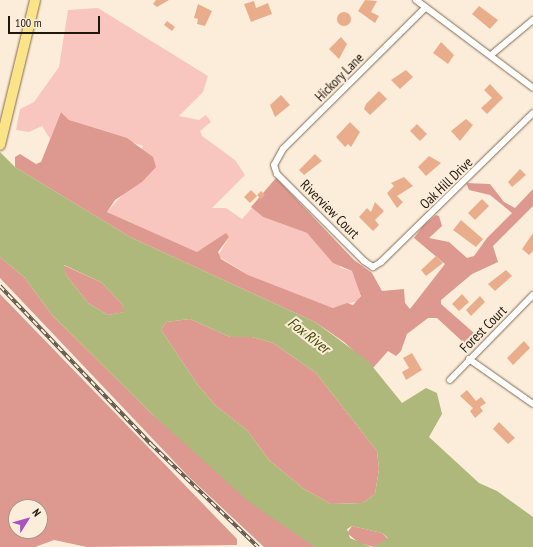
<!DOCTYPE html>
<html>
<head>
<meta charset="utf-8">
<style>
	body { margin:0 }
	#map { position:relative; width:533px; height:547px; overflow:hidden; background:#fceddb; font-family:"PT Sans Narrow",sans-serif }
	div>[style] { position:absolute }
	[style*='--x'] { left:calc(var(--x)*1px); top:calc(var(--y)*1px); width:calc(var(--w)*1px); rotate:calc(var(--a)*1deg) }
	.green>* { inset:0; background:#f8c6bf }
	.forest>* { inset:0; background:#dd9890 }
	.water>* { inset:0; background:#adb87a }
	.building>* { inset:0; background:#eaad8c }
	.round { border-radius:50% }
	.roads { filter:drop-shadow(0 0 1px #826c51) drop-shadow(0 0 1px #826c51) }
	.street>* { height:6px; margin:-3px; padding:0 3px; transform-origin:3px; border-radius:3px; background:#fff }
	.primary>* { height:10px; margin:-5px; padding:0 5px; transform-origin:5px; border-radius:5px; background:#fbe487 }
	.rail>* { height:3.5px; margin-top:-1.75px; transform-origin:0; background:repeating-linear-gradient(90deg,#fceddb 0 6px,#5e5346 0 12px); box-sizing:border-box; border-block:1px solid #5e5346 }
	span { translate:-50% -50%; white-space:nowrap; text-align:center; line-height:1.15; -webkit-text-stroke:4px #fceddb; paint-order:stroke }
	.street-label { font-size:14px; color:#20170c }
	.water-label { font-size:15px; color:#444c00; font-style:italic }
	.north { position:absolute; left:8px; top:499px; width:40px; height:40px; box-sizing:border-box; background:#fceddb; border:1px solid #a49788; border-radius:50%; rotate:53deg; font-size:11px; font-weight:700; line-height:16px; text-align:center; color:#20170c }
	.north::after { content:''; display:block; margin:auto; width:14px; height:18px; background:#aa52c0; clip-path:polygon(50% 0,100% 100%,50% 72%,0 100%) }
	.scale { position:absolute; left:8px; top:16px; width:92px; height:18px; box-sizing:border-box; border:2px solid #20170c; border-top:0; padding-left:5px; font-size:12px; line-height:14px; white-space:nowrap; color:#20170c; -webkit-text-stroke:3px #fceddb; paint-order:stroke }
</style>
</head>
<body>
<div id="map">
	<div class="green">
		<div style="clip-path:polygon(98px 8px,208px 76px,203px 92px,179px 116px,199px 120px,206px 115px,211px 122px,200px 131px,202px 136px,235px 160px,245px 175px,212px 208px,226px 208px,242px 219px,252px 208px,263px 217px,307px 233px,341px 268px,352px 271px,362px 291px,358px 301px,333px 308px,248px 275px,218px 256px,229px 237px,197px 252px,107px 212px,124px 193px,143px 146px,69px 120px,61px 112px,50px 139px,42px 126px,29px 132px,16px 130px,20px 109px,34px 102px,59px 67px,68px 10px)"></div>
	</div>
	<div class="forest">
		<div style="clip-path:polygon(61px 112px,69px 120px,127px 138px,153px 157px,156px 167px,142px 182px,115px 200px,107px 212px,197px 252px,226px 233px,229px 237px,218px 252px,221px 259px,248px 275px,333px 308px,347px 303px,353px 305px,361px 296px,352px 271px,333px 263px,307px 233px,263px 217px,251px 207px,276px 178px,354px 260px,372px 273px,382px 291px,404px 289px,405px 303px,410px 309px,445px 264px,414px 238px,423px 226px,436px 215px,439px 216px,442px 226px,429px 238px,449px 242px,467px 258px,474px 256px,487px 238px,512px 213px,490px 195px,469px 190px,466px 183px,490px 184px,504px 202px,515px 208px,533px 189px,533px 206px,493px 246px,498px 262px,472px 274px,441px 300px,441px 304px,474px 333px,476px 342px,464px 343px,437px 318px,428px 318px,407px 334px,401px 351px,396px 356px,388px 351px,373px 368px,344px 342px,315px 322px,130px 237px,15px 167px,15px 157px,20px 154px,36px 164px,41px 162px)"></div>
		<div style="clip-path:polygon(0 257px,25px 278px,52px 315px,152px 414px,315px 547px,264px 547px,188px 476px,0 278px)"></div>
		<div style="clip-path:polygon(63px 265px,101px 282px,122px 304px,125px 312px,108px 315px,88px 303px,66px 275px)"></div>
		<div style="clip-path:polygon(evenodd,0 294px,237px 539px,237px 545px,87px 547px,54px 540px,35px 547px,0 547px,0 294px,16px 507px,40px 507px,40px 531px,16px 531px,16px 507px)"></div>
		<div style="clip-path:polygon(190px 319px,230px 337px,252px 337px,273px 343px,316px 373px,377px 451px,379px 469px,375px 494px,363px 503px,331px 504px,304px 489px,269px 460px,247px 430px,216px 406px,198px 385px,161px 330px,166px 322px)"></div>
		<div style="clip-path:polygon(352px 526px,382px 533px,388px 539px,374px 547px,359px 543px,347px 533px)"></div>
	</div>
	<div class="water">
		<div style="clip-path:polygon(evenodd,0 152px,15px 167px,130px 237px,315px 322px,368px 361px,402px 403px,426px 388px,437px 393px,442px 414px,429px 437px,479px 483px,497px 491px,533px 517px,533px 547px,374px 547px,388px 538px,382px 533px,352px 526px,347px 529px,350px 538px,371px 547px,315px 547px,249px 502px,152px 414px,52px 315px,25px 278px,0 257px,0 152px,64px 265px,101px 282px,122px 304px,124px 312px,108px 315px,88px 303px,66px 275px,64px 265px,0 152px,190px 319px,230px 337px,252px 337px,273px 343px,316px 373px,377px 451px,379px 469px,375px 494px,363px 503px,331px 504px,304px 489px,269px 460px,247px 430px,216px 406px,198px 385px,161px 330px,166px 322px,190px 319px)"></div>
	</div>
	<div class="building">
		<div style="clip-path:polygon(156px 0,169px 0,157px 7px,153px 4px)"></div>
		<div style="clip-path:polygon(365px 0,377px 1px,371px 12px,379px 16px,375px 23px,358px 11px)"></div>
		<div style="clip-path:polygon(254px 1px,256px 8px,268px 3px,272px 14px,251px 22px,244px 4px)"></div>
		<div style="clip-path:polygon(198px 4px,212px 11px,205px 26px,197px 24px,198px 19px,194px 18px)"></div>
		<div style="clip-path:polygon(479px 6px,498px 20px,490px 29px,472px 14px)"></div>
		<div class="round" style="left:337px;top:12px;width:14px;height:14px"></div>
		<div style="clip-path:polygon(167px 21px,175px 27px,172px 31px,164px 25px)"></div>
		<div style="clip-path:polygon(341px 37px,347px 44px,339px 59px,329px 49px)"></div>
		<div style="clip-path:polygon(441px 42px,454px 55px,448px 64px,433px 53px)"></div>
		<div style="clip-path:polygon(406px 70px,413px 77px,400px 89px,391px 80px)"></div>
		<div style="clip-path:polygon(490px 84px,503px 98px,487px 114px,481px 108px,492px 98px,484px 90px)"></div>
		<div style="clip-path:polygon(379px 91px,387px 99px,370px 115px,364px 109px,366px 104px)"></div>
		<div style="clip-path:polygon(281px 95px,290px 105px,275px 117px,270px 105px)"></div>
		<div style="clip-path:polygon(466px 119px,473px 125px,460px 141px,451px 131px)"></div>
		<div style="clip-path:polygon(350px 122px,360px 132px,351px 147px,348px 144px,345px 147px,336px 137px)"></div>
		<div style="clip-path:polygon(417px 124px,427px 134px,420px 141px,410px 131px)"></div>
		<div style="clip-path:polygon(315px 154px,322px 161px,304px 175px,299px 170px)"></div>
		<div style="clip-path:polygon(429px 156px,441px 163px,426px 176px,418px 167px)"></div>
		<div style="clip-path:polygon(520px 169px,526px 175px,512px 187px,508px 182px)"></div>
		<div style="clip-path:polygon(404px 177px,413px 186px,397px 196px,403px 202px,397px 208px,387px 193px,394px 186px,391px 183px)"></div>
		<div style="clip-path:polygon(251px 190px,257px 196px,250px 203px,244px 197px)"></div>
		<div style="clip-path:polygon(261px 191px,265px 195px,261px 199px,257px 195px)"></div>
		<div style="clip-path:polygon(482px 199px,489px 206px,475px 220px,468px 213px)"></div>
		<div style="clip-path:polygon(375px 202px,384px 211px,375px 220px,379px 225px,373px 231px,359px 217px,367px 208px,371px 212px)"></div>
		<div style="clip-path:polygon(461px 220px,483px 239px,476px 247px,453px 230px)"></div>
		<div style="clip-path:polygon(533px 233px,533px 251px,529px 255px,522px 249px)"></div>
		<div style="clip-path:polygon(436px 256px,443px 263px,426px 276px,421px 270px)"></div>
		<div style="clip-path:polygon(506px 270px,512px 276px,495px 291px,488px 284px)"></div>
		<div style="clip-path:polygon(462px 294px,469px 302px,459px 311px,452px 304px)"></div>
		<div style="clip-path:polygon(480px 296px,485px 302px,471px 316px,466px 310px)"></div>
		<div style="clip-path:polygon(524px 341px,530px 348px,513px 365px,507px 358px)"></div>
		<div style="clip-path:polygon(412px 353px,422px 370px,406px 380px,402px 372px,409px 368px,403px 358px)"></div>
		<div style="clip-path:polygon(467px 390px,476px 401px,481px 397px,486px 403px,480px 407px,483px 411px,475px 418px,470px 411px,473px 408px,460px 396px)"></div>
		<div style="clip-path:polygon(499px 422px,515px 438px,508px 444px,493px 429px)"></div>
	</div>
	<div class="roads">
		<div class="street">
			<div style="--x:416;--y:0;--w:146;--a:36.9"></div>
			<div style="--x:425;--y:8;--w:200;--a:135.2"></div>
			<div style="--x:283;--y:149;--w:18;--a:119"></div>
			<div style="--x:274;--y:165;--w:9;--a:72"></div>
			<div style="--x:277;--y:174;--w:123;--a:45"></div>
			<div style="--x:364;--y:261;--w:11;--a:34"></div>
			<div style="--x:373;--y:267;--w:9;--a:-32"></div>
			<div style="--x:381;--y:262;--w:213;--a:-44.4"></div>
			<div style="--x:491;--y:55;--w:55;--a:-39.8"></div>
			<div style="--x:469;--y:359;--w:78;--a:35.1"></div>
			<div style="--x:450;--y:380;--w:119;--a:-45.7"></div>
		</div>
		<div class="primary">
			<div style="--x:0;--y:145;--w:149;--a:-76.4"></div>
		</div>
	</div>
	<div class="rail">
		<div style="--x:0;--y:286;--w:219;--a:46.3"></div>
		<div style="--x:151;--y:444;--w:149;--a:43.9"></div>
	</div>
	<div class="street-label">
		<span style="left:339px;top:77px;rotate:-45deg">Hickory Lane</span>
		<span style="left:446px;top:183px;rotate:-44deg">Oak Hill Drive</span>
		<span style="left:330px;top:209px;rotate:45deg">Riverview Court</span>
		<span style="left:483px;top:329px;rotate:-45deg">Forest Court</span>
	</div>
	<div class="water-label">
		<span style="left:309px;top:335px;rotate:38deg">Fox River</span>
	</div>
	<div class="north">N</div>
	<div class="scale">100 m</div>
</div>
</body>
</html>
